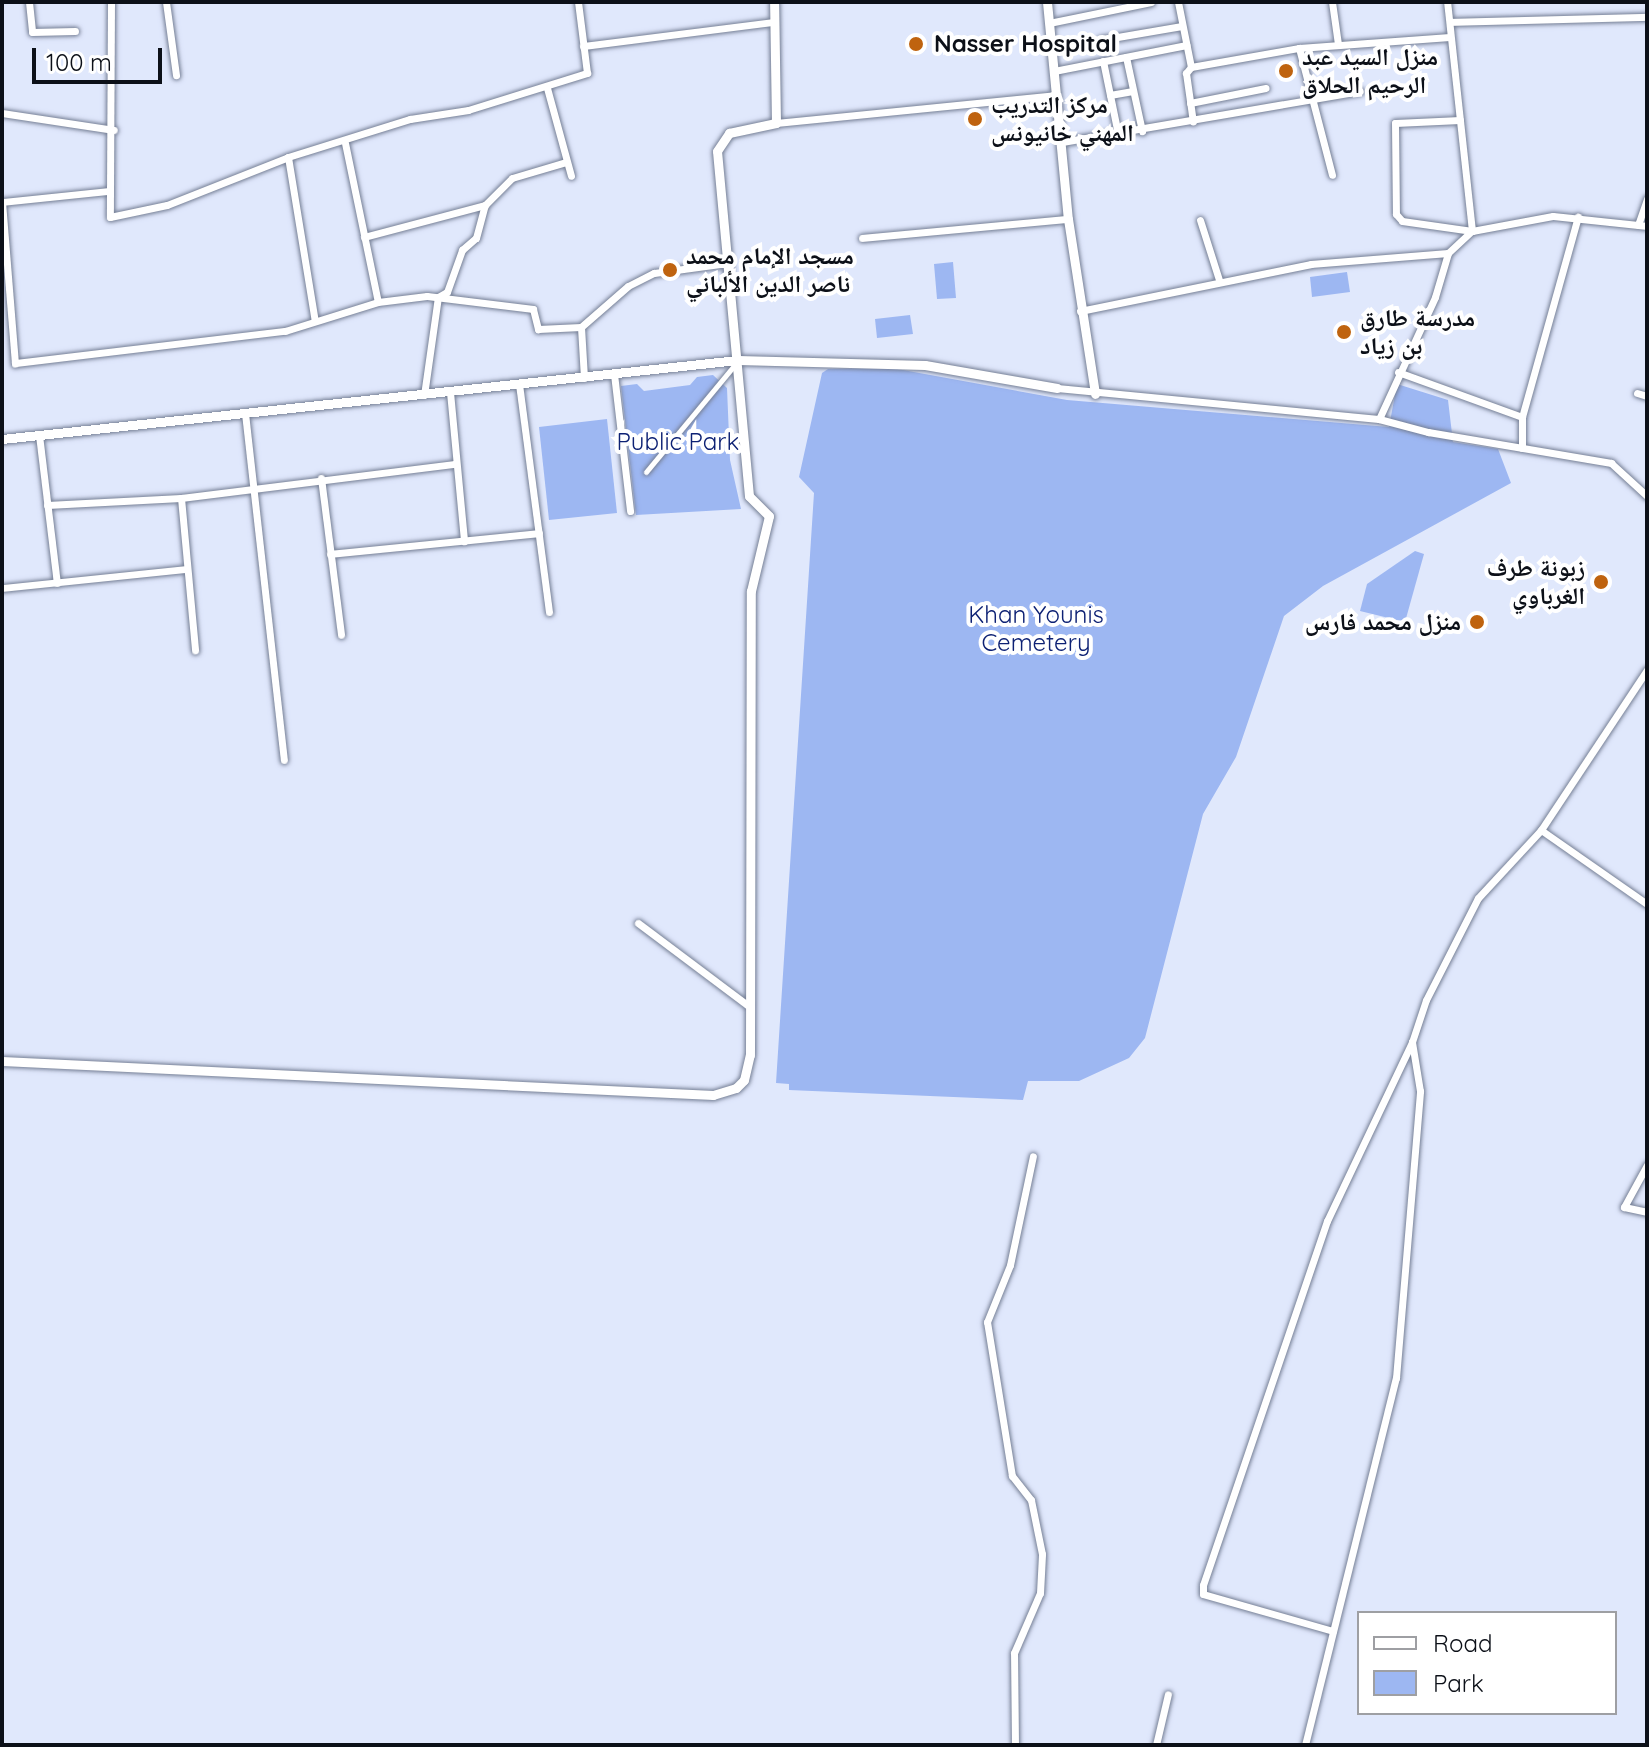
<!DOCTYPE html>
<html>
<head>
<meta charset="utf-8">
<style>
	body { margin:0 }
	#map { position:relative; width:1649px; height:1747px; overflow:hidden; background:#e0e8fc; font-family:Quicksand,"Noto Naskh Arabic",sans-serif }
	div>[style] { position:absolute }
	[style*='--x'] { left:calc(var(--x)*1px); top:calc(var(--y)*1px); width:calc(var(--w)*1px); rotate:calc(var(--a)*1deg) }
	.green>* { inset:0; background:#9db7f2 }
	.roads { filter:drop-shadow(0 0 2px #757f95) drop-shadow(0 0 2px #757f95) }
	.pedestrian>* { height:5px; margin:-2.5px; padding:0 2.5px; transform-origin:2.5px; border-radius:2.5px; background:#fff }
	.minor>* { height:7px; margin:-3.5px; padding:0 3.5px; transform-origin:3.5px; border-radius:3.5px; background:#fff }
	.tertiary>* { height:9px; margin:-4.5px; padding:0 4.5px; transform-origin:4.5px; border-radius:4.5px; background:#fff }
	.dots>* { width:22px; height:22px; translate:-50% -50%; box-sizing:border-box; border:4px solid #fff; border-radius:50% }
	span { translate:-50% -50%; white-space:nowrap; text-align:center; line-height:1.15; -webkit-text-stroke:8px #fff; paint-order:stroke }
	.poi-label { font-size:24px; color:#0c1018; font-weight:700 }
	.left { translate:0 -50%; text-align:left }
	.right { translate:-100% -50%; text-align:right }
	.park-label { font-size:24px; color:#0d2174 }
	.frame { position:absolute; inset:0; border:4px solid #0c1018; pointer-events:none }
	.legend { position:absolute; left:1357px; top:1611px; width:260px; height:104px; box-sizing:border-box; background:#fff; border:2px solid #9e9fa3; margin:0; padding:10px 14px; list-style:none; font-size:24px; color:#0c1018 }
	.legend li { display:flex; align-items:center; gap:16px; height:40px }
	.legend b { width:40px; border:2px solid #9e9fa3 }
	.scale { position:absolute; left:32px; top:48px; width:130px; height:36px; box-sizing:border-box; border:4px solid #0c1018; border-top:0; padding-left:10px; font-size:24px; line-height:28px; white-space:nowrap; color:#0c1018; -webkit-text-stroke:6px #fff; paint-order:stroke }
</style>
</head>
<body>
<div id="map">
	<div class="green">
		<div style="clip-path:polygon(953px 262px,956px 298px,937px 299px,934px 264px)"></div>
		<div style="clip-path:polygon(1347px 272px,1350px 292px,1312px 297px,1310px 277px)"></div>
		<div style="clip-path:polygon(910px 315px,913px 334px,877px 338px,875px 319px)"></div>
		<div style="clip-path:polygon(892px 368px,1067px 400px,1389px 427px,1397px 384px,1448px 400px,1453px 442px,1498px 449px,1511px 483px,1323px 586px,1284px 616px,1236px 757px,1203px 814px,1145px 1038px,1129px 1058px,1079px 1081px,1028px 1081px,1023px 1100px,789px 1090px,789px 1084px,776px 1083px,814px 493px,799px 477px,822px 373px,828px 369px)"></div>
		<div style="clip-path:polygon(713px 375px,727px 388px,730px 460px,741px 509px,636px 515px,621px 386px,637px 384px,644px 391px,690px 385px,697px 377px)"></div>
		<div style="clip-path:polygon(607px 419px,617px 513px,549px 520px,539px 427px)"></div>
		<div style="clip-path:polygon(1415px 551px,1424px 554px,1405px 622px,1360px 611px,1367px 584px)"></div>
	</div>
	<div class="roads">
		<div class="pedestrian">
			<div style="--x:646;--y:472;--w:143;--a:-50.4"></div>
		</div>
		<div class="minor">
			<div style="--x:29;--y:2;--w:30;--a:84"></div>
			<div style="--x:32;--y:32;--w:43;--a:-1.3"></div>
			<div style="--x:111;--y:2;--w:215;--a:90.3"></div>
			<div style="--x:110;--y:217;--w:58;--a:-11.9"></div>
			<div style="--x:167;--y:205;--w:130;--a:-21.6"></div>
			<div style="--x:288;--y:157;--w:128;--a:-17.3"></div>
			<div style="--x:410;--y:119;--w:59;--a:-8.8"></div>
			<div style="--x:468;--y:110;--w:125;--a:-17.3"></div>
			<div style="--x:587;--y:73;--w:72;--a:-97.2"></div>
			<div style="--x:166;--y:2;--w:74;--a:82.2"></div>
			<div style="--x:1178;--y:2;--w:66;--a:78.7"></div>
			<div style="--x:1191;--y:67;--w:8;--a:130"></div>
			<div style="--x:1186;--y:73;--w:49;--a:81.9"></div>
			<div style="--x:1332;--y:2;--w:42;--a:81.9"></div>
			<div style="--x:1450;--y:22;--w:197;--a:-1.5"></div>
			<div style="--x:1049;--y:23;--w:104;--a:-11.6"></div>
			<div style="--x:1100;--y:40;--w:83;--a:-9.7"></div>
			<div style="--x:583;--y:46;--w:193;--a:-7.2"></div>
			<div style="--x:1299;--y:48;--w:131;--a:75.4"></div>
			<div style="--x:1126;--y:57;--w:76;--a:77.8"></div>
			<div style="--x:1103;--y:61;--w:75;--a:78.4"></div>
			<div style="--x:1191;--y:67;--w:110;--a:-10"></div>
			<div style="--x:1299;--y:48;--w:151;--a:-4.2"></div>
			<div style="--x:1054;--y:71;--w:135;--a:-11.1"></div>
			<div style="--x:547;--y:88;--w:91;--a:74.7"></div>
			<div style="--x:1110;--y:95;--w:23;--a:-10"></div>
			<div style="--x:1190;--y:103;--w:77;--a:-11.2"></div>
			<div style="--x:2;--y:113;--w:113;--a:8.6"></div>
			<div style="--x:1460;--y:120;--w:65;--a:177.4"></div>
			<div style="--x:1395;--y:123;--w:91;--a:89.4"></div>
			<div style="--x:1396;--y:214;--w:9;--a:49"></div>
			<div style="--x:1402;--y:221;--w:71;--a:8.1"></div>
			<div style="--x:1472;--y:231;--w:82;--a:-10.5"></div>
			<div style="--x:1553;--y:216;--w:95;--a:6.1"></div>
			<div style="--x:776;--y:123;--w:280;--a:-5.7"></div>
			<div style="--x:1062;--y:142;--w:302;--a:-9.7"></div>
			<div style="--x:345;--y:143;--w:162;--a:78.3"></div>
			<div style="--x:288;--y:157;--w:166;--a:80.7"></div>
			<div style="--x:2;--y:202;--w:162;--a:85.4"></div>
			<div style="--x:15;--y:363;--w:272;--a:-6.8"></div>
			<div style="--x:285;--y:331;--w:97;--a:-17.3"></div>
			<div style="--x:378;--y:302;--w:49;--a:-7"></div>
			<div style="--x:427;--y:296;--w:107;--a:7"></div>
			<div style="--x:533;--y:309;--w:21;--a:76"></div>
			<div style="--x:538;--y:329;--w:43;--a:-2.7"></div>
			<div style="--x:581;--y:327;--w:62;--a:-41.1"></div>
			<div style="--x:628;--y:286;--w:29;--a:-27"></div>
			<div style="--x:654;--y:273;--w:74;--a:-7.8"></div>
			<div style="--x:2;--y:202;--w:107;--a:-5.9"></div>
			<div style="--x:1200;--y:220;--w:63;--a:72.4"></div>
			<div style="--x:1638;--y:225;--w:28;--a:-71"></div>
			<div style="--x:364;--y:237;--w:125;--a:-14.8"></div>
			<div style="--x:862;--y:238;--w:207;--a:-5.3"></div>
			<div style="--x:1080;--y:311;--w:236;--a:-11.5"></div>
			<div style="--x:1311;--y:264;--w:137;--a:-4.6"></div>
			<div style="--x:581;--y:327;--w:51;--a:86.6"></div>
			<div style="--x:1398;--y:372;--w:132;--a:19.9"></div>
			<div style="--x:614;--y:374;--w:138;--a:83.3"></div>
			<div style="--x:519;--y:384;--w:230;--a:82.5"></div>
			<div style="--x:1057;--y:388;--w:323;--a:5.5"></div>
			<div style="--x:1379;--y:419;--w:51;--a:14.9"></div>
			<div style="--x:1428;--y:432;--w:186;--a:9.6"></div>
			<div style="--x:1611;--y:463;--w:49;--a:42.5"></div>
			<div style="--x:450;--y:392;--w:150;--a:84.6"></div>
			<div style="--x:1637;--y:393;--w:10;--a:17"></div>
			<div style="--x:424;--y:395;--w:99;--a:-81.9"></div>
			<div style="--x:438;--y:297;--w:10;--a:-29"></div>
			<div style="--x:447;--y:292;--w:45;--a:-70.3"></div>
			<div style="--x:462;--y:250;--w:18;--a:-41"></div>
			<div style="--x:476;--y:238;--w:34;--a:-75"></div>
			<div style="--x:485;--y:205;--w:38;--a:-45"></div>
			<div style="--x:512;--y:178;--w:56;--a:-16.5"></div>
			<div style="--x:245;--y:413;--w:349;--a:83.6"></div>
			<div style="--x:1379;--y:419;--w:134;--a:-65.3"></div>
			<div style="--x:1435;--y:297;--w:46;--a:-73.5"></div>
			<div style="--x:1448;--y:253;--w:33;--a:-43"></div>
			<div style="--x:1472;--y:231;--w:230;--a:-96.2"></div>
			<div style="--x:39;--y:435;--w:149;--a:83.1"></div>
			<div style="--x:1522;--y:448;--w:31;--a:-90"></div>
			<div style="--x:1522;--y:417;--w:208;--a:-74.4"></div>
			<div style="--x:321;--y:478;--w:158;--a:82.7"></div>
			<div style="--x:181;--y:498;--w:153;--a:84.7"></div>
			<div style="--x:47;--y:505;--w:134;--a:-3"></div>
			<div style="--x:181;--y:498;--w:274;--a:-7.1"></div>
			<div style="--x:330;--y:554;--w:210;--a:-5.7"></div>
			<div style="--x:2;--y:588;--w:185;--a:-5.9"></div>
			<div style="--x:1541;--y:830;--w:129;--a:34.9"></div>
			<div style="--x:638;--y:923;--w:140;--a:36.9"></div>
			<div style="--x:1647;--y:1165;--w:48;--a:118.7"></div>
			<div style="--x:1624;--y:1207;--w:24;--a:12"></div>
			<div style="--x:1333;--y:1631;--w:135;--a:-164.1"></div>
			<div style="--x:1203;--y:1594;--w:9;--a:-90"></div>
			<div style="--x:1203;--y:1585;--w:385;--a:-71.2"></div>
			<div style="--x:1327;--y:1221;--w:198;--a:-64.6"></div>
			<div style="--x:1412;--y:1042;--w:44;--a:-71.6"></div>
			<div style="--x:1426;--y:1000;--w:114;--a:-63"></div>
			<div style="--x:1478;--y:898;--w:93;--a:-47.2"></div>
			<div style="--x:1541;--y:830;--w:192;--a:-56.5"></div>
			<div style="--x:1015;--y:1745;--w:92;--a:-90.6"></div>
			<div style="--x:1014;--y:1653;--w:65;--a:-66.6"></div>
			<div style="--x:1040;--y:1593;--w:39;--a:-87"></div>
			<div style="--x:1042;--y:1554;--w:55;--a:-101.5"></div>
			<div style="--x:1031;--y:1500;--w:31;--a:-128"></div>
			<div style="--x:1012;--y:1476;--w:156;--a:-99.2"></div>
			<div style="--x:987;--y:1322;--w:61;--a:-68"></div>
			<div style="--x:1010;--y:1265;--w:111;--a:-78.1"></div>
			<div style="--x:1156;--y:1745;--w:52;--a:-76.8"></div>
			<div style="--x:1305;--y:1745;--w:378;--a:-76.1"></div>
			<div style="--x:1396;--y:1378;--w:288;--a:-85.2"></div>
			<div style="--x:1420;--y:1091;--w:50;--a:-99.3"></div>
		</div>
		<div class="tertiary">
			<div style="--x:1047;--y:2;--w:218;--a:84.5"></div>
			<div style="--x:1068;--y:219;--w:177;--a:81.2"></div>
			<div style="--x:2;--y:439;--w:740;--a:-6.13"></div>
			<div style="--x:738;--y:360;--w:187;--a:1.5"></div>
			<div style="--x:925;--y:365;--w:134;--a:9.9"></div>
			<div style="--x:2;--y:1061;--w:712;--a:2.74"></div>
			<div style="--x:713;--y:1095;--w:24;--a:-17"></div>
			<div style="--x:736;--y:1088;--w:11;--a:-45"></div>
			<div style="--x:744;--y:1080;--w:26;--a:-77"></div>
			<div style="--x:750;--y:1055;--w:464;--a:-89.9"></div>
			<div style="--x:751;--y:591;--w:77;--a:-76.5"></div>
			<div style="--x:769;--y:516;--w:28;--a:-135"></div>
			<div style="--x:749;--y:496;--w:346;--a:-95.3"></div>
			<div style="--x:717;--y:151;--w:22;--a:-56"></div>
			<div style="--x:729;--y:133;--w:48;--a:-12"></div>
			<div style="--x:776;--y:123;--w:121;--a:-90.9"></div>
		</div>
	</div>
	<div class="dots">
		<div style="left:916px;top:44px;background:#bf630f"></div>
		<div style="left:1286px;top:71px;background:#bf630f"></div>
		<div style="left:975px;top:119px;background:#bf630f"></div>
		<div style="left:670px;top:270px;background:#bf630f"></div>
		<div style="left:1344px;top:332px;background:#bf630f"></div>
		<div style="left:1601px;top:582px;background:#bf630f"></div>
		<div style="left:1477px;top:622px;background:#bf630f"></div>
	</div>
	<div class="poi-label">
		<span class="left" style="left:934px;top:44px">Nasser Hospital</span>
		<span class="left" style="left:1302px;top:71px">منزل السيد عبد<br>الرحيم الحلاق</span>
		<span class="left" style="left:991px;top:119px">مركز التدريب<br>المهني خانيونس</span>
		<span class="left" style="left:686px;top:270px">مسجد الإمام محمد<br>ناصر الدين الألباني</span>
		<span class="left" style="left:1360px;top:332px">مدرسة طارق<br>بن زياد</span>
		<span class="right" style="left:1585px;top:582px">زبونة طرف<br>الغرباوي</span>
		<span class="right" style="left:1461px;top:622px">منزل محمد فارس</span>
	</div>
	<div class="park-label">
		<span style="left:678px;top:442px">Public Park</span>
		<span style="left:1036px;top:629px">Khan Younis<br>Cemetery</span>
	</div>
	<div class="frame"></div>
	<ul class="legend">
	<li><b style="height:10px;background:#fff"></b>Road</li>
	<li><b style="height:22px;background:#9db7f2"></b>Park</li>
	</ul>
	<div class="scale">100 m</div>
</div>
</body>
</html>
